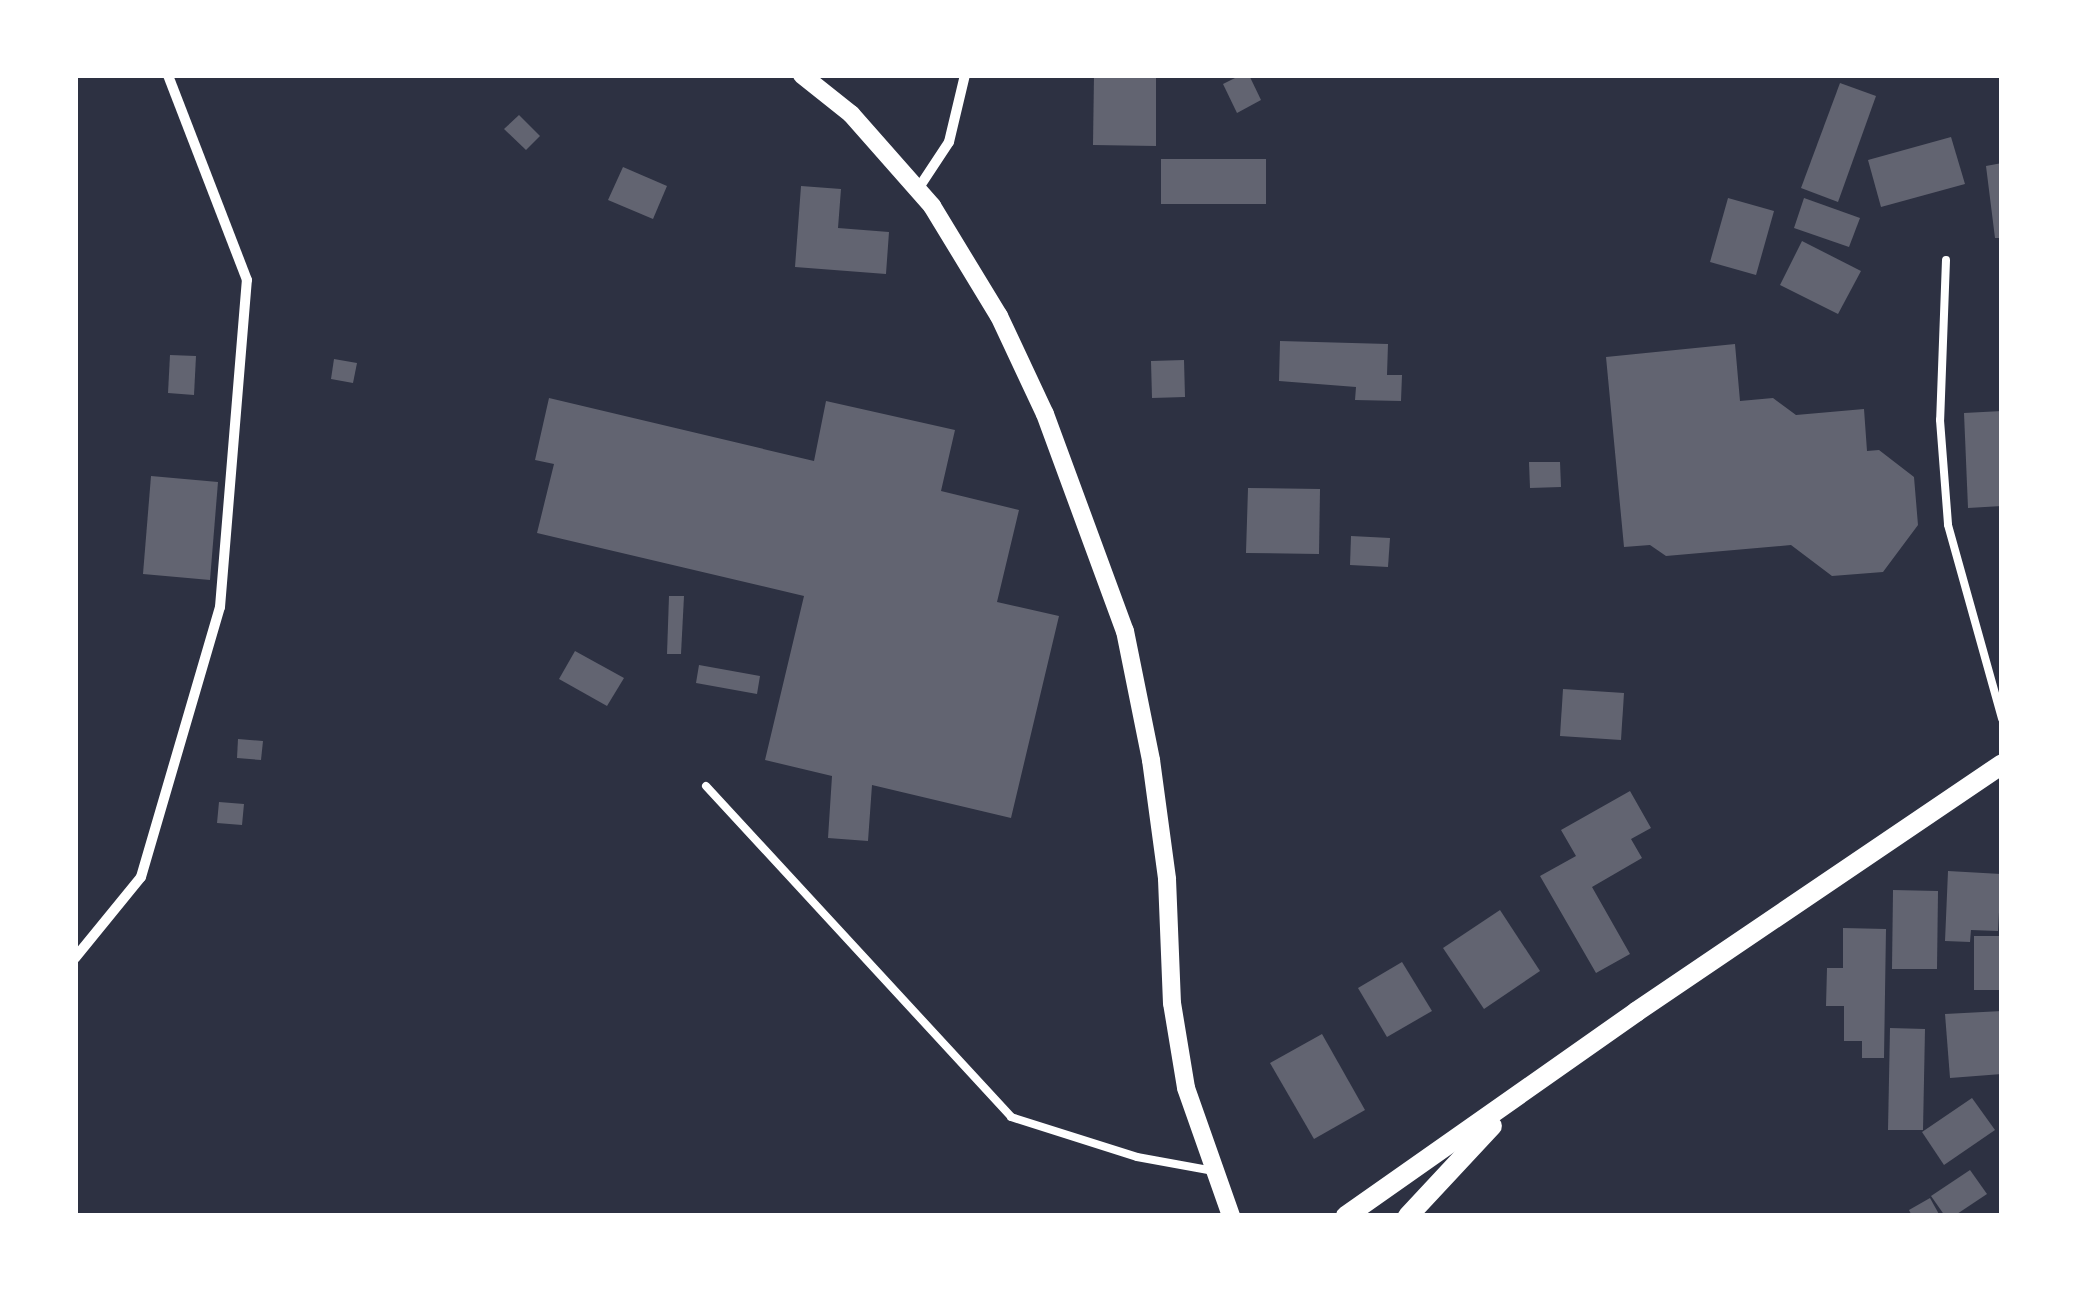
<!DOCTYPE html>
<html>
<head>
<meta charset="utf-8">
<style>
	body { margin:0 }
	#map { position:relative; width:2077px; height:1291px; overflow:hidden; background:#2d3142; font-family:"Roboto Condensed",sans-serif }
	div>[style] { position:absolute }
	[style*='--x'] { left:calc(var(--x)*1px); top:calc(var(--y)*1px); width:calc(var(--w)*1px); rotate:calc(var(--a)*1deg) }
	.building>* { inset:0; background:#626471 }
	.service>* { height:8px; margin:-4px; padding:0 4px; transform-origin:4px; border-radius:4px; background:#fff }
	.minor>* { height:10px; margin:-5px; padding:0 5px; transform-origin:5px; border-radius:5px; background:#fff }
	.tertiary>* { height:18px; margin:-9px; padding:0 9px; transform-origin:9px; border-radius:9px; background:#fff }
	.secondary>* { height:20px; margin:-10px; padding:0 10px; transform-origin:10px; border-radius:10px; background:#fff }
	span { translate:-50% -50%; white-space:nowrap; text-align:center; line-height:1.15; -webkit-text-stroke:8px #fff; paint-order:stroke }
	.frame { position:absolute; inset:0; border:78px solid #fff; pointer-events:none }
</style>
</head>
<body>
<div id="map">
	<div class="building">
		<div style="clip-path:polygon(1094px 75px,1156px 75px,1156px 146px,1093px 145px)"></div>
		<div style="clip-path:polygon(1241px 75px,1249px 75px,1261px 100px,1237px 113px,1223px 84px)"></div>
		<div style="clip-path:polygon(1840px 83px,1876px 96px,1838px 202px,1801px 188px)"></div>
		<div style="clip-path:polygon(519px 115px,540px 136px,526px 150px,504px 129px)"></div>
		<div style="clip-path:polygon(1951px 137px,1965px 184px,1881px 207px,1868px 160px)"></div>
		<div style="clip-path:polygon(1161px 159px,1266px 159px,1266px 204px,1161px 204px)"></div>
		<div style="clip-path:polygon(2002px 163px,2002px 238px,1995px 238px,1986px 166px)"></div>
		<div style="clip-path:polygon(623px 167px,667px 186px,653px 219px,608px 200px)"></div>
		<div style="clip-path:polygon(801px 186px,841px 189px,838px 228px,889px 232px,886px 274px,795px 267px)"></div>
		<div style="clip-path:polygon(1728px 198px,1774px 211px,1756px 275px,1710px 262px)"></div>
		<div style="clip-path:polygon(1804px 198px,1860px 218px,1849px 247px,1794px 228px)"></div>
		<div style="clip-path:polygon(1802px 241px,1861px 271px,1838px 314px,1780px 285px)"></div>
		<div style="clip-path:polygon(1280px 341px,1388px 344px,1387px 375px,1402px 375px,1401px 401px,1355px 400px,1356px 387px,1279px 381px)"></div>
		<div style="clip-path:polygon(1735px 344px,1740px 401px,1773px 398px,1796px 415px,1864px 409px,1867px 451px,1879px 450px,1914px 477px,1918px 525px,1883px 572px,1832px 576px,1791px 545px,1666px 556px,1650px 545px,1624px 547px,1606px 357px)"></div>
		<div style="clip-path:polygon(170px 355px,196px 356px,194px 395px,168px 393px)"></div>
		<div style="clip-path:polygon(334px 359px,357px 363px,353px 383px,331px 379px)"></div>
		<div style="clip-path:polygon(1184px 360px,1185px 397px,1152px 398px,1151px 361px)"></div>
		<div style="clip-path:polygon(549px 398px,814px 461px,826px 401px,955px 430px,941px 491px,1019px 510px,997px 602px,1059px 616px,1011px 818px,872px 785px,868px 841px,828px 838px,832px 776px,765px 760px,804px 596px,537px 533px,554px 464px,535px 460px)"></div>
		<div style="clip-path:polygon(2002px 411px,2002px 506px,1968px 508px,1964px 413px)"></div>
		<div style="clip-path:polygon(1529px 462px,1560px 462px,1561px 487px,1530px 488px)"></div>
		<div style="clip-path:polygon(151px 476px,218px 482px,210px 580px,143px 574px)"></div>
		<div style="clip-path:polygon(1248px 488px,1320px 489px,1319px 554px,1246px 553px)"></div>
		<div style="clip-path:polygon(1351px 536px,1390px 538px,1388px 567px,1350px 565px)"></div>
		<div style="clip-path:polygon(669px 596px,684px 596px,681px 654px,667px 654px)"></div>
		<div style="clip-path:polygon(575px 651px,624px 678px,607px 706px,559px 679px)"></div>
		<div style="clip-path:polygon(699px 665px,760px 676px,757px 694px,696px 683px)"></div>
		<div style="clip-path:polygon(1563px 689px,1624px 693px,1621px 740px,1560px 736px)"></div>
		<div style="clip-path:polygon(238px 739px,263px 741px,261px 760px,237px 758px)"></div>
		<div style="clip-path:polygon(1630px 791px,1651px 828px,1631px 839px,1642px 858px,1592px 887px,1630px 954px,1596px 973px,1540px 876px,1576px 856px,1561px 830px)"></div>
		<div style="clip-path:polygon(219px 802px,244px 804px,242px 825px,217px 823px)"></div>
		<div style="clip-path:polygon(1948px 871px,2001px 874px,1998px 931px,1971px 930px,1970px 942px,1945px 941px)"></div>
		<div style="clip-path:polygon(1893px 890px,1938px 891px,1937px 969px,1892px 969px)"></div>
		<div style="clip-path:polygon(1500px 910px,1540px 971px,1484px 1009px,1443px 948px)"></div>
		<div style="clip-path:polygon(1843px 928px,1886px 929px,1884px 1058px,1862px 1058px,1862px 1041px,1844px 1041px,1844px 1006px,1826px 1006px,1827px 968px,1843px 968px)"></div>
		<div style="clip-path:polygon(1974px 936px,2002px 936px,2002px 990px,1974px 990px)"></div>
		<div style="clip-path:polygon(1402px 962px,1432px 1011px,1387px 1037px,1358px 988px)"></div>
		<div style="clip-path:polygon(2002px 1011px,2002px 1074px,1950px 1078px,1945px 1014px)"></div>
		<div style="clip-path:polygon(1890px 1028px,1925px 1029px,1923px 1130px,1888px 1130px)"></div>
		<div style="clip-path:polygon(1322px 1034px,1365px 1110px,1314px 1139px,1270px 1063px)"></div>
		<div style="clip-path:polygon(1972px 1098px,1995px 1130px,1944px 1165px,1922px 1132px)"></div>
		<div style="clip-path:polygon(1970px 1170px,1987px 1194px,1954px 1216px,1945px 1216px,1931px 1196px)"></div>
		<div style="clip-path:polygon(1930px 1198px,1940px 1216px,1912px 1216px,1909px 1210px)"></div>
	</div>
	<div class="service">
		<div style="--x:1946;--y:260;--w:160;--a:92.1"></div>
		<div style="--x:1940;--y:420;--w:105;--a:85.6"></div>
		<div style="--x:1948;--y:525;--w:201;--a:74.4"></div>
		<div style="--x:706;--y:786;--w:450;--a:47.3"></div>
		<div style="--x:1011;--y:1117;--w:132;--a:17.6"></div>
		<div style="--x:1137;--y:1157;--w:78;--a:10.3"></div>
	</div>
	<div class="minor">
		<div style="--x:918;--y:189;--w:56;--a:-56.6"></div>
		<div style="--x:949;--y:142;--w:69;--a:-76.6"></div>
		<div style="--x:75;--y:958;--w:104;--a:-50.8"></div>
		<div style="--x:141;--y:877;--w:281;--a:-73.7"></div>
		<div style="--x:220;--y:607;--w:328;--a:-85.3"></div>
		<div style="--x:247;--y:280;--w:220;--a:-111.1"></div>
	</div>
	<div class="tertiary">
		<div style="--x:802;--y:75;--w:63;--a:38.5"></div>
		<div style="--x:851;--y:114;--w:123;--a:48.6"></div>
		<div style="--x:932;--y:206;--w:129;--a:58.7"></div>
		<div style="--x:999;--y:316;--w:108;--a:64.9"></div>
		<div style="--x:1045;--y:414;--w:231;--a:69.8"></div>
		<div style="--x:1125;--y:631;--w:132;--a:78.6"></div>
		<div style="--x:1151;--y:760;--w:120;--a:82.3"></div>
		<div style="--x:1167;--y:879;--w:124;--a:87.7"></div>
		<div style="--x:1172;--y:1003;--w:86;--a:80.6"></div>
		<div style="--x:1186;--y:1088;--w:136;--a:70.6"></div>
	</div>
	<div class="secondary">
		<div style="--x:1346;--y:1216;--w:355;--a:-35.1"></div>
		<div style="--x:1636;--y:1012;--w:442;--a:-34.1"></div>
		<div style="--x:1408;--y:1216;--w:123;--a:-47"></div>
	</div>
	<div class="frame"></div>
</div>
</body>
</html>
